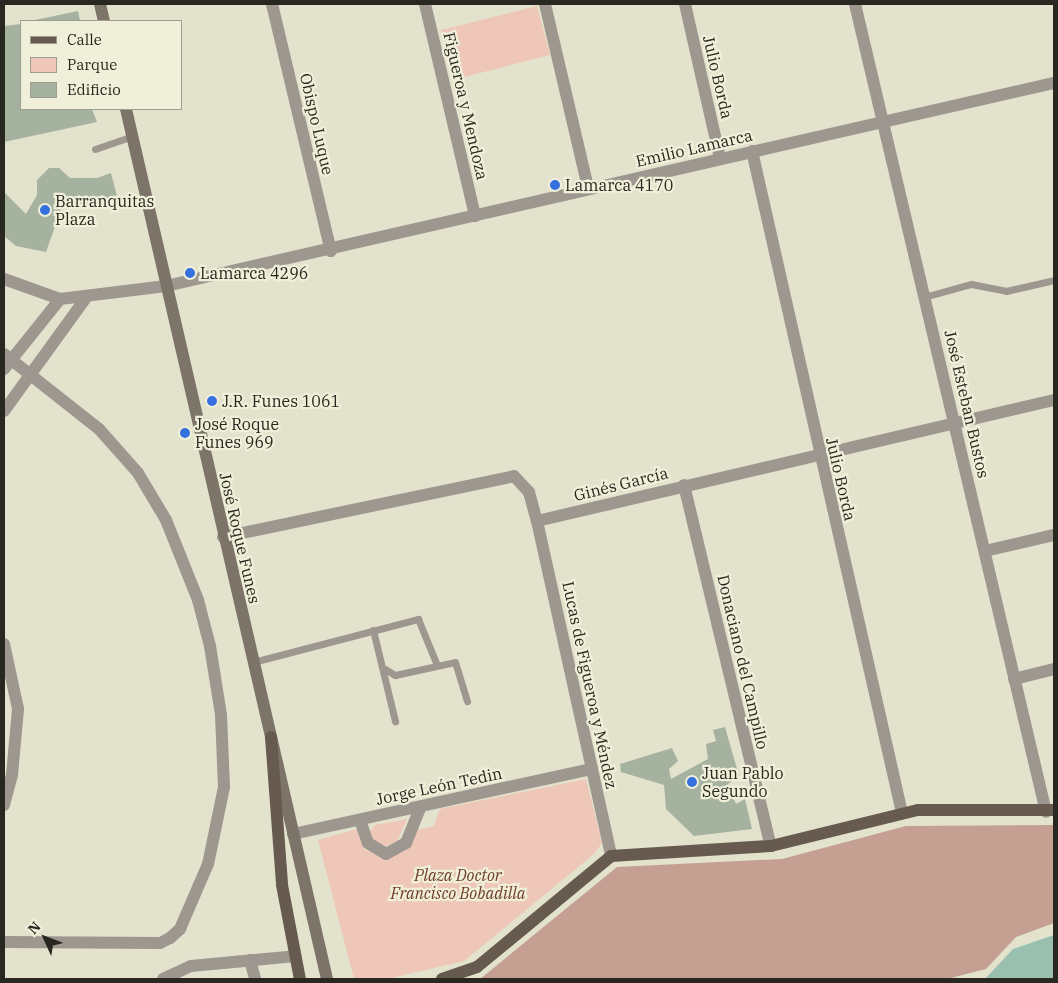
<!DOCTYPE html>
<html>
<head>
<meta charset="utf-8">
<style>
	body { margin:0 }
	#map { position:relative; width:1058px; height:983px; overflow:hidden; background:#e3e2cc; font-family:"IBM Plex Serif",serif }
	div>[style] { position:absolute }
	[style*='--x'] { left:calc(var(--x)*1px); top:calc(var(--y)*1px); width:calc(var(--w)*1px); rotate:calc(var(--a)*1deg) }
	.green>* { inset:0; background:#eec7b9 }
	.forest>* { inset:0; background:#c5a092 }
	.water>* { inset:0; background:#99c0af }
	.building>* { inset:0; background:#a5b2a0 }
	.lane>* { height:7px; margin:-3.5px; padding:0 3.5px; transform-origin:3.5px; border-radius:3.5px; background:#9d9790 }
	.street>* { height:12px; margin:-6px; padding:0 6px; transform-origin:6px; border-radius:6px; background:#9d9790 }
	.secondary>* { height:12px; margin:-6px; padding:0 6px; transform-origin:6px; border-radius:6px; background:#7d7469 }
	.primary>* { height:12px; margin:-6px; padding:0 6px; transform-origin:6px; border-radius:6px; background:#665b4e }
	.dots>* { width:14px; height:14px; translate:-50% -50%; box-sizing:border-box; border:2px solid #f0efd9; border-radius:50% }
	span { translate:-50% -50%; white-space:nowrap; text-align:center; line-height:1.15; -webkit-text-stroke:4.5px #f0efd9; paint-order:stroke }
	.street-label { font-size:16px; color:#292820 }
	.poi-label { font-size:16px; color:#292820 }
	.left { translate:0 -50%; text-align:left }
	.park-label { font-size:16px; color:#6f3c28; font-style:italic }
	.frame { position:absolute; inset:0; border:5px solid #292820; pointer-events:none }
	.legend { position:absolute; left:20px; top:20px; width:162px; height:90px; box-sizing:border-box; background:#f0efd9; border:1px solid #a09f8f; margin:0; padding:6px 9px; list-style:none; font-size:15px; color:#292820 }
	.legend li { display:flex; align-items:center; gap:10px; height:25px }
	.legend b { width:25px; border:1px solid #a09f8f }
	.north { position:absolute; left:20px; top:913px; width:50px; height:50px; -webkit-text-stroke:4px #f0efd9; paint-order:stroke; rotate:313deg; font-size:14px; font-weight:700; line-height:20px; text-align:center; color:#292820 }
	.north::after { content:''; display:block; margin:auto; width:18px; height:22px; background:#292820; clip-path:polygon(50% 0,100% 100%,50% 72%,0 100%) }
</style>
</head>
<body>
<div id="map">
	<div class="green">
		<div style="clip-path:polygon(537px 6px,550px 55px,453px 80px,441px 30px)"></div>
		<div style="clip-path:polygon(586px 779px,602px 843px,594px 854px,464px 961px,387px 979px,354px 979px,318px 840px,357px 829px,364px 849px,386px 859px,417px 830px,434px 826px,440px 809px)"></div>
		<div style="clip-path:polygon(407px 819px,397px 841px,384px 847px,373px 840px,370px 832px,375px 825px)"></div>
	</div>
	<div class="forest">
		<div style="clip-path:polygon(1054px 825px,1054px 923px,1016px 937px,986px 969px,947px 979px,480px 979px,617px 867px,782px 859px,906px 826px)"></div>
	</div>
	<div class="water">
		<div style="clip-path:polygon(1054px 935px,1054px 979px,985px 979px,1013px 949px)"></div>
	</div>
	<div class="building">
		<div style="clip-path:polygon(78px 11px,80px 21px,35px 21px,35px 20px)"></div>
		<div style="clip-path:polygon(21px 24px,21px 109px,92px 109px,97px 122px,4px 142px,4px 26px)"></div>
		<div style="clip-path:polygon(49px 168px,59px 168px,70px 178px,97px 178px,111px 173px,119px 204px,63px 204px,46px 252px,16px 246px,4px 236px,4px 192px,26px 214px,37px 195px,37px 180px)"></div>
		<div style="clip-path:polygon(725px 727px,739px 776px,728px 784px,736px 804px,745px 799px,752px 829px,694px 836px,666px 809px,664px 785px,621px 772px,620px 764px,672px 748px,678px 761px,669px 769px,671px 779px,708px 759px,706px 744px,716px 741px,713px 730px)"></div>
	</div>
	<div class="lane">
		<div style="--x:95;--y:149;--w:40;--a:-18.9"></div>
		<div style="--x:924;--y:297;--w:49;--a:-15.5"></div>
		<div style="--x:971;--y:284;--w:36;--a:11"></div>
		<div style="--x:1006;--y:291;--w:49;--a:-12.9"></div>
		<div style="--x:373;--y:630;--w:94;--a:76.4"></div>
		<div style="--x:253;--y:662;--w:171;--a:-14.6"></div>
		<div style="--x:418;--y:619;--w:50;--a:67.6"></div>
		<div style="--x:385;--y:669;--w:12;--a:31"></div>
		<div style="--x:395;--y:675;--w:61;--a:-12.2"></div>
		<div style="--x:455;--y:662;--w:41;--a:72.9"></div>
	</div>
	<div class="street">
		<div style="--x:272;--y:4;--w:254;--a:76.6"></div>
		<div style="--x:425;--y:4;--w:218;--a:76.7"></div>
		<div style="--x:545;--y:4;--w:189;--a:76.8"></div>
		<div style="--x:685;--y:4;--w:158;--a:77.2"></div>
		<div style="--x:855;--y:4;--w:830;--a:76.7"></div>
		<div style="--x:752;--y:151;--w:679;--a:77.23"></div>
		<div style="--x:4;--y:279;--w:59;--a:19.7"></div>
		<div style="--x:60;--y:299;--w:107;--a:-7"></div>
		<div style="--x:166;--y:286;--w:911;--a:-12.88"></div>
		<div style="--x:4;--y:354;--w:121;--a:38.3"></div>
		<div style="--x:99;--y:429;--w:59;--a:48.4"></div>
		<div style="--x:138;--y:473;--w:55;--a:59.2"></div>
		<div style="--x:166;--y:520;--w:86;--a:68.2"></div>
		<div style="--x:198;--y:600;--w:48;--a:75.4"></div>
		<div style="--x:210;--y:646;--w:70;--a:80.9"></div>
		<div style="--x:221;--y:715;--w:72;--a:87.6"></div>
		<div style="--x:224;--y:787;--w:79;--a:101.7"></div>
		<div style="--x:208;--y:864;--w:71;--a:113.3"></div>
		<div style="--x:180;--y:929;--w:13;--a:138"></div>
		<div style="--x:170;--y:938;--w:11;--a:153"></div>
		<div style="--x:160;--y:943;--w:156;--a:-179.6"></div>
		<div style="--x:4;--y:369;--w:90;--a:-51.3"></div>
		<div style="--x:4;--y:411;--w:138;--a:-54.1"></div>
		<div style="--x:684;--y:485;--w:371;--a:76.5"></div>
		<div style="--x:537;--y:521;--w:343;--a:77.5"></div>
		<div style="--x:223;--y:537;--w:297;--a:-11.8"></div>
		<div style="--x:514;--y:476;--w:22;--a:47"></div>
		<div style="--x:529;--y:492;--w:30;--a:75"></div>
		<div style="--x:537;--y:521;--w:531;--a:-13.17"></div>
		<div style="--x:985;--y:551;--w:71;--a:-13.1"></div>
		<div style="--x:4;--y:644;--w:66;--a:77.8"></div>
		<div style="--x:18;--y:709;--w:66;--a:95.2"></div>
		<div style="--x:12;--y:775;--w:31;--a:105"></div>
		<div style="--x:1014;--y:679;--w:41;--a:-14"></div>
		<div style="--x:360;--y:820;--w:24;--a:71"></div>
		<div style="--x:368;--y:843;--w:21;--a:31"></div>
		<div style="--x:386;--y:854;--w:23;--a:-29"></div>
		<div style="--x:406;--y:843;--w:38;--a:-68"></div>
		<div style="--x:293;--y:834;--w:306;--a:-12.3"></div>
		<div style="--x:250;--y:960;--w:20;--a:75"></div>
		<div style="--x:163;--y:979;--w:31;--a:-25"></div>
		<div style="--x:191;--y:966;--w:105;--a:-5.4"></div>
	</div>
	<div class="secondary">
		<div style="--x:100;--y:4;--w:17;--a:77"></div>
		<div style="--x:126;--y:109;--w:893;--a:76.99"></div>
	</div>
	<div class="primary">
		<div style="--x:271;--y:737;--w:148;--a:85.7"></div>
		<div style="--x:282;--y:885;--w:96;--a:79.2"></div>
		<div style="--x:442;--y:979;--w:37;--a:-19"></div>
		<div style="--x:477;--y:967;--w:174;--a:-39.6"></div>
		<div style="--x:611;--y:856;--w:160;--a:-3.6"></div>
		<div style="--x:771;--y:846;--w:151;--a:-13.8"></div>
		<div style="--x:918;--y:810;--w:136;--a:0"></div>
	</div>
	<div class="dots">
		<div style="left:555px;top:185px;background:#3471df"></div>
		<div style="left:45px;top:210px;background:#3471df"></div>
		<div style="left:190px;top:273px;background:#3471df"></div>
		<div style="left:212px;top:401px;background:#3471df"></div>
		<div style="left:185px;top:433px;background:#3471df"></div>
		<div style="left:692px;top:782px;background:#3471df"></div>
	</div>
	<div class="street-label">
		<span style="left:718px;top:77px;rotate:77deg">Julio Borda</span>
		<span style="left:466px;top:106px;rotate:77deg">Figueroa y Mendoza</span>
		<span style="left:317px;top:124px;rotate:77deg">Obispo Luque</span>
		<span style="left:694px;top:148px;rotate:-13deg">Emilio Lamarca</span>
		<span style="left:967px;top:404px;rotate:77deg">José Esteban Bustos</span>
		<span style="left:841px;top:479px;rotate:77deg">Julio Borda</span>
		<span style="left:621px;top:484px;rotate:-14deg">Ginés García</span>
		<span style="left:240px;top:538px;rotate:77deg">José Roque Funes</span>
		<span style="left:743px;top:662px;rotate:77deg">Donaciano del Campillo</span>
		<span style="left:590px;top:685px;rotate:78deg">Lucas de Figueroa y Méndez</span>
		<span style="left:439px;top:786px;rotate:-12deg">Jorge León Tedin</span>
	</div>
	<div class="poi-label">
		<span class="left" style="left:565px;top:185px">Lamarca 4170</span>
		<span class="left" style="left:55px;top:210px">Barranquitas<br>Plaza</span>
		<span class="left" style="left:200px;top:273px">Lamarca 4296</span>
		<span class="left" style="left:222px;top:401px">J.R. Funes 1061</span>
		<span class="left" style="left:195px;top:433px">José Roque<br>Funes 969</span>
		<span class="left" style="left:702px;top:782px">Juan Pablo<br>Segundo</span>
	</div>
	<div class="park-label">
		<span style="left:458px;top:884px">Plaza Doctor<br>Francisco Bobadilla</span>
	</div>
	<div class="frame"></div>
	<ul class="legend">
	<li><b style="height:6px;background:#665b4e"></b>Calle</li>
	<li><b style="height:14px;background:#eec7b9"></b>Parque</li>
	<li><b style="height:14px;background:#a5b2a0"></b>Edificio</li>
	</ul>
	<div class="north">N</div>
</div>
</body>
</html>
